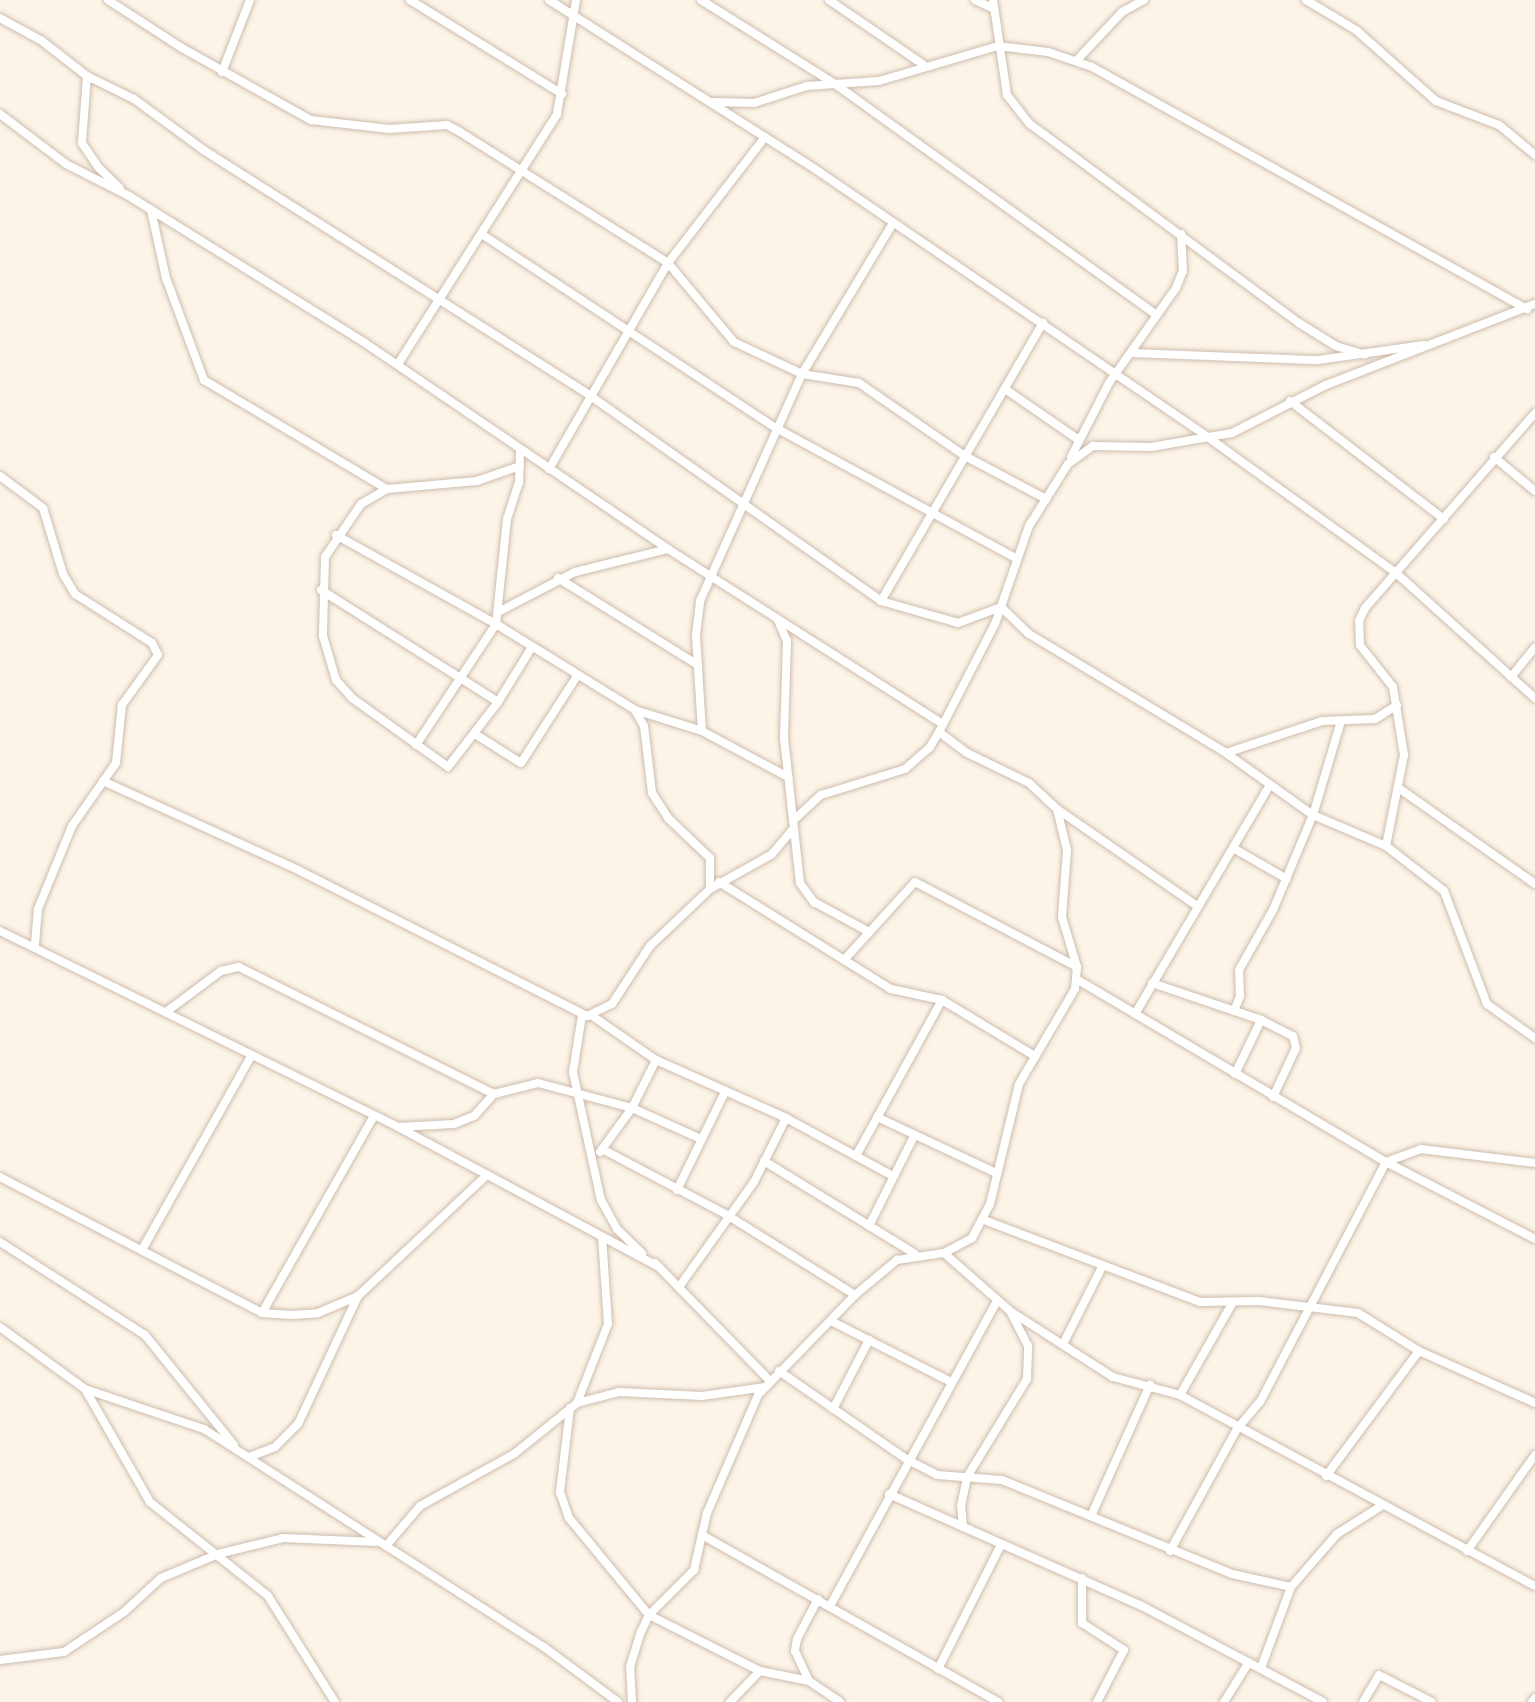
<!DOCTYPE html>
<html>
<head>
<meta charset="utf-8">
<style>
	body { margin:0 }
	#map { position:relative; width:1535px; height:1702px; overflow:hidden; background:#fcf4e7; font-family:"IBM Plex Sans",sans-serif }
	div>[style] { position:absolute }
	[style*='--x'] { left:calc(var(--x)*1px); top:calc(var(--y)*1px); width:calc(var(--w)*1px); rotate:calc(var(--a)*1deg) }
	.roads { filter:drop-shadow(0 0 2px #cdbcae) drop-shadow(0 0 2px #cdbcae) }
	.minor>* { height:8px; margin:-4px; padding:0 4px; transform-origin:4px; border-radius:4px; background:#fff }
	span { translate:-50% -50%; white-space:nowrap; text-align:center; line-height:1.15; -webkit-text-stroke:5px #fef8ee; paint-order:stroke }
</style>
</head>
<body>
<div id="map">
	<div class="roads">
		<div class="minor">
			<div style="--x:108;--y:0;--w:88;--a:33"></div>
			<div style="--x:182;--y:48;--w:148;--a:29.2"></div>
			<div style="--x:311;--y:120;--w:79;--a:6.6"></div>
			<div style="--x:389;--y:129;--w:58;--a:-3.9"></div>
			<div style="--x:447;--y:125;--w:15;--a:28"></div>
			<div style="--x:460;--y:132;--w:246;--a:32.2"></div>
			<div style="--x:668;--y:263;--w:103;--a:50.1"></div>
			<div style="--x:734;--y:342;--w:75;--a:25.2"></div>
			<div style="--x:802;--y:374;--w:58;--a:9"></div>
			<div style="--x:859;--y:383;--w:129;--a:34.6"></div>
			<div style="--x:965;--y:456;--w:92;--a:28"></div>
			<div style="--x:410;--y:0;--w:179;--a:31.7"></div>
			<div style="--x:549;--y:0;--w:315;--a:32.4"></div>
			<div style="--x:815;--y:169;--w:477;--a:34.3"></div>
			<div style="--x:1209;--y:438;--w:231;--a:35.8"></div>
			<div style="--x:1396;--y:573;--w:187;--a:42"></div>
			<div style="--x:701;--y:0;--w:158;--a:32.1"></div>
			<div style="--x:835;--y:84;--w:396;--a:35.7"></div>
			<div style="--x:829;--y:0;--w:115;--a:34.4"></div>
			<div style="--x:975;--y:0;--w:21;--a:25"></div>
			<div style="--x:993;--y:0;--w:96;--a:81.6"></div>
			<div style="--x:1007;--y:95;--w:37;--a:52"></div>
			<div style="--x:1030;--y:124;--w:335;--a:36.5"></div>
			<div style="--x:1299;--y:323;--w:44;--a:31.9"></div>
			<div style="--x:1336;--y:346;--w:30;--a:17"></div>
			<div style="--x:1306;--y:0;--w:58;--a:31"></div>
			<div style="--x:1356;--y:30;--w:107;--a:41.6"></div>
			<div style="--x:1436;--y:101;--w:67;--a:20.9"></div>
			<div style="--x:1499;--y:125;--w:47;--a:39.8"></div>
			<div style="--x:0;--y:18;--w:48;--a:28.7"></div>
			<div style="--x:42;--y:41;--w:57;--a:37.9"></div>
			<div style="--x:87;--y:76;--w:52;--a:26.1"></div>
			<div style="--x:134;--y:99;--w:88;--a:36.2"></div>
			<div style="--x:205;--y:151;--w:459;--a:32.4"></div>
			<div style="--x:592;--y:397;--w:354;--a:35.2"></div>
			<div style="--x:881;--y:601;--w:80;--a:15.9"></div>
			<div style="--x:958;--y:623;--w:46;--a:-20.4"></div>
			<div style="--x:1001;--y:607;--w:39;--a:44"></div>
			<div style="--x:1029;--y:634;--w:230;--a:31.1"></div>
			<div style="--x:1226;--y:753;--w:107;--a:35.5"></div>
			<div style="--x:1313;--y:815;--w:79;--a:23"></div>
			<div style="--x:1386;--y:846;--w:73;--a:37.8"></div>
			<div style="--x:1444;--y:891;--w:121;--a:69.2"></div>
			<div style="--x:1487;--y:1004;--w:59;--a:35.3"></div>
			<div style="--x:1077;--y:60;--w:66;--a:-46.8"></div>
			<div style="--x:1122;--y:12;--w:25;--a:-29"></div>
			<div style="--x:222;--y:72;--w:77;--a:-68.7"></div>
			<div style="--x:87;--y:76;--w:67;--a:94.3"></div>
			<div style="--x:82;--y:143;--w:29;--a:56"></div>
			<div style="--x:98;--y:167;--w:30;--a:44"></div>
			<div style="--x:713;--y:102;--w:41;--a:1.4"></div>
			<div style="--x:754;--y:103;--w:56;--a:-17.8"></div>
			<div style="--x:807;--y:86;--w:72;--a:-4"></div>
			<div style="--x:879;--y:81;--w:124;--a:-16.4"></div>
			<div style="--x:998;--y:46;--w:50;--a:6.8"></div>
			<div style="--x:1048;--y:52;--w:46;--a:18.8"></div>
			<div style="--x:1092;--y:67;--w:498;--a:29.1"></div>
			<div style="--x:0;--y:114;--w:83;--a:37.1"></div>
			<div style="--x:66;--y:164;--w:71;--a:26.9"></div>
			<div style="--x:129;--y:196;--w:278;--a:31.9"></div>
			<div style="--x:365;--y:343;--w:366;--a:34.2"></div>
			<div style="--x:668;--y:549;--w:324;--a:32.5"></div>
			<div style="--x:151;--y:210;--w:70;--a:77.6"></div>
			<div style="--x:166;--y:278;--w:109;--a:69.6"></div>
			<div style="--x:204;--y:380;--w:213;--a:30.8"></div>
			<div style="--x:483;--y:235;--w:351;--a:33.4"></div>
			<div style="--x:776;--y:428;--w:272;--a:28.5"></div>
			<div style="--x:1132;--y:353;--w:186;--a:2.2"></div>
			<div style="--x:1318;--y:360;--w:107;--a:-8.1"></div>
			<div style="--x:398;--y:364;--w:296;--a:-57.5"></div>
			<div style="--x:557;--y:114;--w:116;--a:-80.5"></div>
			<div style="--x:1005;--y:389;--w:90;--a:34.6"></div>
			<div style="--x:1290;--y:401;--w:194;--a:37.5"></div>
			<div style="--x:1071;--y:457;--w:83;--a:-62.8"></div>
			<div style="--x:1109;--y:383;--w:116;--a:-54.8"></div>
			<div style="--x:1176;--y:288;--w:18;--a:-68"></div>
			<div style="--x:1183;--y:271;--w:37;--a:-93"></div>
			<div style="--x:1494;--y:457;--w:53;--a:39.7"></div>
			<div style="--x:520;--y:466;--w:46;--a:160.8"></div>
			<div style="--x:477;--y:481;--w:90;--a:174.9"></div>
			<div style="--x:387;--y:489;--w:30;--a:150"></div>
			<div style="--x:361;--y:504;--w:64;--a:124.2"></div>
			<div style="--x:325;--y:557;--w:79;--a:91.5"></div>
			<div style="--x:323;--y:636;--w:46;--a:73.5"></div>
			<div style="--x:336;--y:680;--w:24;--a:48"></div>
			<div style="--x:352;--y:698;--w:118;--a:35.7"></div>
			<div style="--x:448;--y:767;--w:82;--a:-52.4"></div>
			<div style="--x:498;--y:702;--w:65;--a:-58.3"></div>
			<div style="--x:549;--y:469;--w:238;--a:-60"></div>
			<div style="--x:668;--y:263;--w:159;--a:-52.4"></div>
			<div style="--x:0;--y:476;--w:54;--a:36.7"></div>
			<div style="--x:43;--y:508;--w:69;--a:73.1"></div>
			<div style="--x:63;--y:574;--w:23;--a:59"></div>
			<div style="--x:75;--y:594;--w:91;--a:32.5"></div>
			<div style="--x:152;--y:643;--w:13;--a:63"></div>
			<div style="--x:158;--y:655;--w:62;--a:125.8"></div>
			<div style="--x:122;--y:705;--w:58;--a:95.9"></div>
			<div style="--x:116;--y:763;--w:77;--a:124.9"></div>
			<div style="--x:72;--y:826;--w:90;--a:112.3"></div>
			<div style="--x:38;--y:909;--w:38;--a:95"></div>
			<div style="--x:336;--y:535;--w:183;--a:29.1"></div>
			<div style="--x:496;--y:624;--w:163;--a:31.7"></div>
			<div style="--x:635;--y:710;--w:70;--a:17.4"></div>
			<div style="--x:702;--y:731;--w:98;--a:28.1"></div>
			<div style="--x:558;--y:578;--w:165;--a:31.9"></div>
			<div style="--x:321;--y:590;--w:209;--a:32.3"></div>
			<div style="--x:881;--y:601;--w:322;--a:-59.8"></div>
			<div style="--x:498;--y:612;--w:87;--a:-27.5"></div>
			<div style="--x:575;--y:572;--w:96;--a:-13.9"></div>
			<div style="--x:778;--y:620;--w:23;--a:67"></div>
			<div style="--x:787;--y:641;--w:97;--a:91.8"></div>
			<div style="--x:784;--y:738;--w:146;--a:83.7"></div>
			<div style="--x:800;--y:883;--w:24;--a:54"></div>
			<div style="--x:814;--y:902;--w:63;--a:28.6"></div>
			<div style="--x:1511;--y:677;--w:38;--a:-51"></div>
			<div style="--x:635;--y:710;--w:18;--a:61"></div>
			<div style="--x:644;--y:726;--w:67;--a:83.2"></div>
			<div style="--x:652;--y:793;--w:30;--a:57"></div>
			<div style="--x:668;--y:818;--w:58;--a:43.6"></div>
			<div style="--x:710;--y:858;--w:31;--a:90"></div>
			<div style="--x:702;--y:731;--w:96;--a:-93.6"></div>
			<div style="--x:696;--y:635;--w:34;--a:-83"></div>
			<div style="--x:700;--y:601;--w:249;--a:-65.8"></div>
			<div style="--x:802;--y:374;--w:176;--a:-58.9"></div>
			<div style="--x:475;--y:734;--w:54;--a:32.2"></div>
			<div style="--x:521;--y:763;--w:103;--a:-57.2"></div>
			<div style="--x:416;--y:745;--w:145;--a:-56.5"></div>
			<div style="--x:496;--y:624;--w:106;--a:-84"></div>
			<div style="--x:507;--y:519;--w:38;--a:-72"></div>
			<div style="--x:519;--y:483;--w:34;--a:-88"></div>
			<div style="--x:1226;--y:753;--w:101;--a:-18.4"></div>
			<div style="--x:1322;--y:721;--w:53;--a:-2.2"></div>
			<div style="--x:1375;--y:719;--w:26;--a:-32"></div>
			<div style="--x:103;--y:781;--w:214;--a:24.5"></div>
			<div style="--x:298;--y:870;--w:324;--a:26.8"></div>
			<div style="--x:587;--y:1016;--w:28;--a:-26"></div>
			<div style="--x:612;--y:1004;--w:69;--a:-56.8"></div>
			<div style="--x:650;--y:946;--w:83;--a:-43.5"></div>
			<div style="--x:710;--y:889;--w:71;--a:-29.4"></div>
			<div style="--x:772;--y:854;--w:33;--a:-50"></div>
			<div style="--x:1400;--y:789;--w:165;--a:35.1"></div>
			<div style="--x:1057;--y:809;--w:170;--a:34.7"></div>
			<div style="--x:796;--y:818;--w:34;--a:-43"></div>
			<div style="--x:821;--y:795;--w:88;--a:-17.2"></div>
			<div style="--x:905;--y:769;--w:33;--a:-41"></div>
			<div style="--x:930;--y:747;--w:17;--a:-59"></div>
			<div style="--x:1386;--y:846;--w:93;--a:-78.8"></div>
			<div style="--x:1404;--y:755;--w:69;--a:-99.2"></div>
			<div style="--x:1393;--y:687;--w:53;--a:-128.2"></div>
			<div style="--x:1360;--y:645;--w:24;--a:-92"></div>
			<div style="--x:1359;--y:621;--w:14;--a:-65"></div>
			<div style="--x:1365;--y:608;--w:259;--a:-48.9"></div>
			<div style="--x:1233;--y:848;--w:62;--a:29.9"></div>
			<div style="--x:719;--y:882;--w:203;--a:31.9"></div>
			<div style="--x:891;--y:989;--w:52;--a:12.2"></div>
			<div style="--x:942;--y:1000;--w:109;--a:31.1"></div>
			<div style="--x:0;--y:931;--w:444;--a:26.2"></div>
			<div style="--x:398;--y:1127;--w:296;--a:28.2"></div>
			<div style="--x:844;--y:960;--w:105;--a:-47.7"></div>
			<div style="--x:915;--y:882;--w:183;--a:27.7"></div>
			<div style="--x:1078;--y:980;--w:358;--a:30.6"></div>
			<div style="--x:1386;--y:1162;--w:168;--a:27.3"></div>
			<div style="--x:1152;--y:983;--w:115;--a:18.7"></div>
			<div style="--x:1261;--y:1020;--w:36;--a:27"></div>
			<div style="--x:1293;--y:1036;--w:12;--a:76"></div>
			<div style="--x:1296;--y:1048;--w:54;--a:115.1"></div>
			<div style="--x:1234;--y:1011;--w:16;--a:-68"></div>
			<div style="--x:1240;--y:996;--w:26;--a:-92"></div>
			<div style="--x:1239;--y:970;--w:69;--a:-60.5"></div>
			<div style="--x:1273;--y:910;--w:103;--a:-67.2"></div>
			<div style="--x:1313;--y:815;--w:98;--a:-73.4"></div>
			<div style="--x:166;--y:1012;--w:69;--a:-36.7"></div>
			<div style="--x:221;--y:971;--w:18;--a:-13"></div>
			<div style="--x:239;--y:967;--w:285;--a:26.5"></div>
			<div style="--x:1135;--y:1014;--w:266;--a:-59.5"></div>
			<div style="--x:582;--y:1015;--w:58;--a:99"></div>
			<div style="--x:573;--y:1072;--w:131;--a:77.7"></div>
			<div style="--x:601;--y:1200;--w:33;--a:61"></div>
			<div style="--x:617;--y:1229;--w:35;--a:44"></div>
			<div style="--x:591;--y:1015;--w:79;--a:34.7"></div>
			<div style="--x:656;--y:1060;--w:142;--a:24"></div>
			<div style="--x:786;--y:1118;--w:122;--a:28.5"></div>
			<div style="--x:1235;--y:1074;--w:60;--a:-64.3"></div>
			<div style="--x:877;--y:1117;--w:132;--a:25.2"></div>
			<div style="--x:398;--y:1127;--w:56;--a:-3.1"></div>
			<div style="--x:454;--y:1124;--w:22;--a:-22"></div>
			<div style="--x:474;--y:1116;--w:30;--a:-48"></div>
			<div style="--x:494;--y:1094;--w:45;--a:-14"></div>
			<div style="--x:538;--y:1083;--w:97;--a:14.9"></div>
			<div style="--x:632;--y:1108;--w:76;--a:24.2"></div>
			<div style="--x:602;--y:1149;--w:141;--a:27.8"></div>
			<div style="--x:727;--y:1215;--w:151;--a:32"></div>
			<div style="--x:600;--y:1152;--w:54;--a:-54"></div>
			<div style="--x:632;--y:1108;--w:54;--a:-63.4"></div>
			<div style="--x:857;--y:1154;--w:176;--a:-61.1"></div>
			<div style="--x:764;--y:1161;--w:177;--a:31.6"></div>
			<div style="--x:0;--y:1177;--w:295;--a:27.4"></div>
			<div style="--x:262;--y:1313;--w:30;--a:4"></div>
			<div style="--x:292;--y:1315;--w:26;--a:-4"></div>
			<div style="--x:318;--y:1313;--w:43;--a:-23"></div>
			<div style="--x:358;--y:1296;--w:177;--a:-43.2"></div>
			<div style="--x:677;--y:1190;--w:109;--a:-63.9"></div>
			<div style="--x:984;--y:1220;--w:231;--a:20.8"></div>
			<div style="--x:1200;--y:1302;--w:59;--a:-1"></div>
			<div style="--x:1259;--y:1301;--w:100;--a:6.9"></div>
			<div style="--x:1358;--y:1313;--w:72;--a:31.9"></div>
			<div style="--x:1419;--y:1351;--w:127;--a:24.1"></div>
			<div style="--x:869;--y:1226;--w:101;--a:-63.4"></div>
			<div style="--x:0;--y:1242;--w:172;--a:32.7"></div>
			<div style="--x:145;--y:1335;--w:141;--a:51"></div>
			<div style="--x:143;--y:1248;--w:220;--a:-60.6"></div>
			<div style="--x:944;--y:1253;--w:88;--a:41.3"></div>
			<div style="--x:1010;--y:1311;--w:122;--a:32.7"></div>
			<div style="--x:1113;--y:1377;--w:69;--a:15"></div>
			<div style="--x:1180;--y:1395;--w:403;--a:28.3"></div>
			<div style="--x:655;--y:1263;--w:165;--a:45.7"></div>
			<div style="--x:679;--y:1287;--w:129;--a:-54.5"></div>
			<div style="--x:754;--y:1182;--w:72;--a:-63.4"></div>
			<div style="--x:262;--y:1313;--w:227;--a:-60.4"></div>
			<div style="--x:831;--y:1321;--w:135;--a:26.9"></div>
			<div style="--x:0;--y:1327;--w:105;--a:36.1"></div>
			<div style="--x:85;--y:1389;--w:130;--a:60.1"></div>
			<div style="--x:150;--y:1502;--w:151;--a:38.5"></div>
			<div style="--x:268;--y:1596;--w:125;--a:57.7"></div>
			<div style="--x:1064;--y:1342;--w:84;--a:-63.1"></div>
			<div style="--x:779;--y:1371;--w:155;--a:34.7"></div>
			<div style="--x:906;--y:1459;--w:35;--a:27"></div>
			<div style="--x:937;--y:1475;--w:65;--a:4.4"></div>
			<div style="--x:1002;--y:1480;--w:248;--a:22.2"></div>
			<div style="--x:1232;--y:1574;--w:60;--a:12.4"></div>
			<div style="--x:85;--y:1389;--w:126;--a:18.6"></div>
			<div style="--x:204;--y:1429;--w:404;--a:32.7"></div>
			<div style="--x:544;--y:1647;--w:92;--a:36.6"></div>
			<div style="--x:1180;--y:1395;--w:105;--a:-60.3"></div>
			<div style="--x:577;--y:1403;--w:85;--a:-68.6"></div>
			<div style="--x:608;--y:1324;--w:87;--a:-93.9"></div>
			<div style="--x:570;--y:1408;--w:85;--a:96.8"></div>
			<div style="--x:560;--y:1492;--w:28;--a:71"></div>
			<div style="--x:569;--y:1518;--w:126;--a:50.5"></div>
			<div style="--x:649;--y:1615;--w:124;--a:26.8"></div>
			<div style="--x:760;--y:1671;--w:43;--a:134.1"></div>
			<div style="--x:833;--y:1409;--w:78;--a:-62.4"></div>
			<div style="--x:249;--y:1457;--w:28;--a:-21"></div>
			<div style="--x:275;--y:1447;--w:33;--a:-45"></div>
			<div style="--x:298;--y:1424;--w:141;--a:-64.9"></div>
			<div style="--x:1326;--y:1476;--w:156;--a:-53.4"></div>
			<div style="--x:889;--y:1494;--w:274;--a:23.9"></div>
			<div style="--x:1140;--y:1605;--w:207;--a:27.9"></div>
			<div style="--x:1091;--y:1516;--w:144;--a:-65.8"></div>
			<div style="--x:963;--y:1527;--w:21;--a:-95"></div>
			<div style="--x:961;--y:1506;--w:30;--a:-78"></div>
			<div style="--x:967;--y:1477;--w:115;--a:-58.5"></div>
			<div style="--x:1027;--y:1379;--w:33;--a:-88"></div>
			<div style="--x:1028;--y:1346;--w:36;--a:-117"></div>
			<div style="--x:702;--y:1535;--w:340;--a:29.4"></div>
			<div style="--x:386;--y:1546;--w:52;--a:-49.6"></div>
			<div style="--x:420;--y:1506;--w:107;--a:-29"></div>
			<div style="--x:514;--y:1454;--w:81;--a:-39"></div>
			<div style="--x:577;--y:1403;--w:43;--a:-14.7"></div>
			<div style="--x:619;--y:1392;--w:83;--a:2.8"></div>
			<div style="--x:702;--y:1396;--w:64;--a:-8.1"></div>
			<div style="--x:1170;--y:1551;--w:139;--a:-61.2"></div>
			<div style="--x:1237;--y:1429;--w:35;--a:-50"></div>
			<div style="--x:1260;--y:1402;--w:271;--a:-62.3"></div>
			<div style="--x:1386;--y:1162;--w:37;--a:-20"></div>
			<div style="--x:1421;--y:1149;--w:115;--a:7"></div>
			<div style="--x:1467;--y:1551;--w:118;--a:-54.7"></div>
			<div style="--x:1082;--y:1578;--w:45;--a:90"></div>
			<div style="--x:1082;--y:1623;--w:50;--a:32.7"></div>
			<div style="--x:1124;--y:1650;--w:59;--a:117.4"></div>
			<div style="--x:830;--y:1606;--w:348;--a:-61.3"></div>
			<div style="--x:0;--y:1660;--w:64;--a:-7.1"></div>
			<div style="--x:64;--y:1652;--w:72;--a:-33.7"></div>
			<div style="--x:124;--y:1612;--w:50;--a:-42.6"></div>
			<div style="--x:161;--y:1578;--w:62;--a:-22.8"></div>
			<div style="--x:218;--y:1554;--w:67;--a:-13.8"></div>
			<div style="--x:283;--y:1538;--w:94;--a:2.4"></div>
			<div style="--x:1261;--y:1668;--w:86;--a:-69.7"></div>
			<div style="--x:1291;--y:1587;--w:70;--a:-49"></div>
			<div style="--x:1337;--y:1534;--w:54;--a:-32.2"></div>
			<div style="--x:938;--y:1669;--w:139;--a:-63.1"></div>
			<div style="--x:760;--y:1671;--w:50;--a:11.5"></div>
			<div style="--x:809;--y:1681;--w:37;--a:34"></div>
			<div style="--x:809;--y:1681;--w:33;--a:-115"></div>
			<div style="--x:795;--y:1651;--w:12;--a:-81"></div>
			<div style="--x:797;--y:1639;--w:45;--a:-62.3"></div>
			<div style="--x:632;--y:1702;--w:35;--a:-93"></div>
			<div style="--x:630;--y:1667;--w:37;--a:-73"></div>
			<div style="--x:641;--y:1632;--w:19;--a:-65"></div>
			<div style="--x:649;--y:1615;--w:64;--a:-45"></div>
			<div style="--x:694;--y:1570;--w:58;--a:-77.2"></div>
			<div style="--x:707;--y:1513;--w:129;--a:-66.6"></div>
			<div style="--x:758;--y:1395;--w:139;--a:-45.9"></div>
			<div style="--x:855;--y:1295;--w:55;--a:-39.8"></div>
			<div style="--x:897;--y:1260;--w:48;--a:-8.5"></div>
			<div style="--x:944;--y:1253;--w:32;--a:-28"></div>
			<div style="--x:972;--y:1238;--w:38;--a:-62"></div>
			<div style="--x:990;--y:1204;--w:123;--a:-76.4"></div>
			<div style="--x:1019;--y:1084;--w:110;--a:-59.5"></div>
			<div style="--x:1075;--y:989;--w:22;--a:-85"></div>
			<div style="--x:1077;--y:967;--w:52;--a:-106.7"></div>
			<div style="--x:1062;--y:917;--w:67;--a:-85.7"></div>
			<div style="--x:1067;--y:850;--w:42;--a:-103.7"></div>
			<div style="--x:1057;--y:809;--w:38;--a:-137"></div>
			<div style="--x:1029;--y:783;--w:69;--a:-154.2"></div>
			<div style="--x:967;--y:753;--w:35;--a:-143"></div>
			<div style="--x:939;--y:732;--w:122;--a:-62.6"></div>
			<div style="--x:995;--y:624;--w:104;--a:-70.9"></div>
			<div style="--x:1029;--y:526;--w:73;--a:-57.8"></div>
			<div style="--x:1068;--y:464;--w:31;--a:-36"></div>
			<div style="--x:1093;--y:446;--w:58;--a:1"></div>
			<div style="--x:1151;--y:447;--w:82;--a:-9.8"></div>
			<div style="--x:1232;--y:433;--w:106;--a:-27.1"></div>
			<div style="--x:1326;--y:385;--w:224;--a:-21.2"></div>
			<div style="--x:1224;--y:1702;--w:47;--a:-58"></div>
			<div style="--x:1363;--y:1702;--w:31;--a:-59"></div>
			<div style="--x:1379;--y:1675;--w:59;--a:27"></div>
			<div style="--x:1532;--y:1702;--w:5;--a:-53"></div>
		</div>
	</div>
</div>
</body>
</html>
